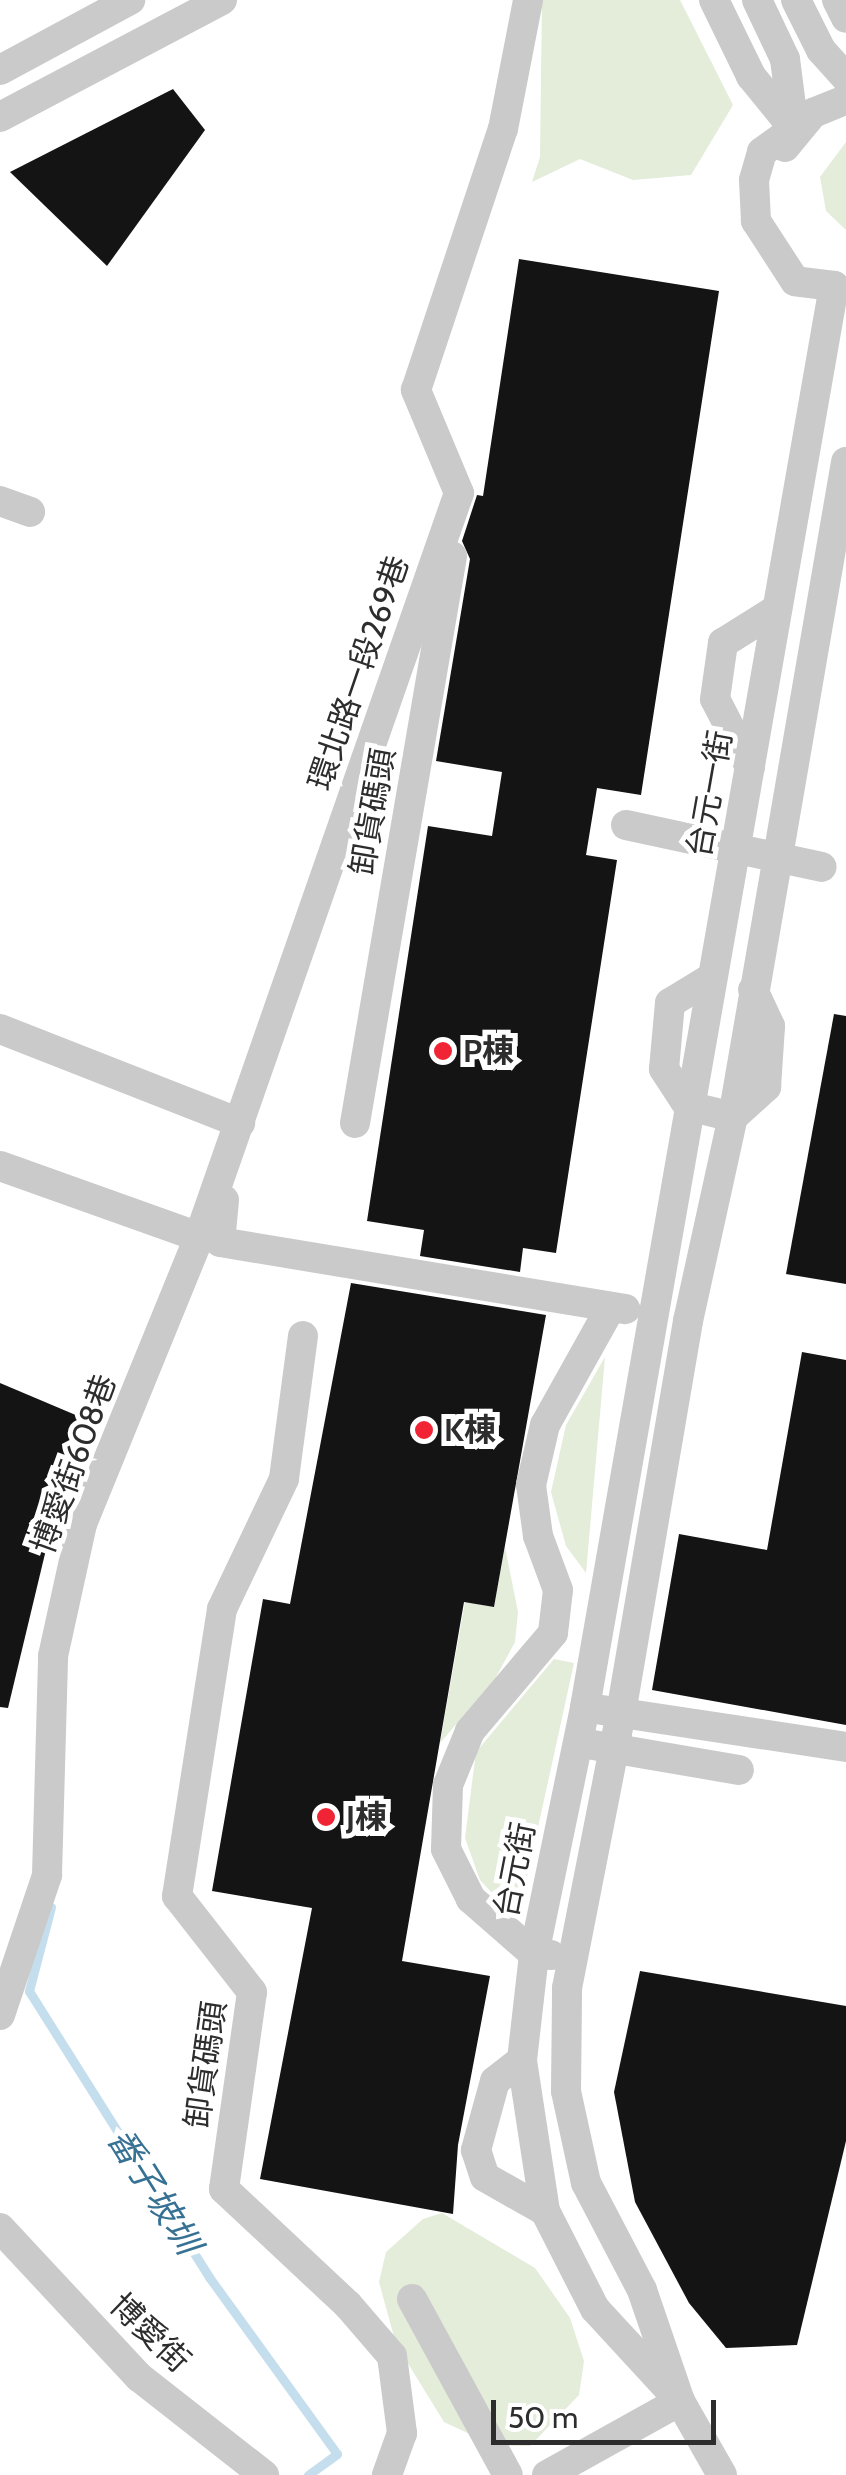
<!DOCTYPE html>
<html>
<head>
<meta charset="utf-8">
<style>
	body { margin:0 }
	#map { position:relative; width:846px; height:2475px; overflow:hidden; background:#fff; font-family:Cabin,"Noto Sans TC",sans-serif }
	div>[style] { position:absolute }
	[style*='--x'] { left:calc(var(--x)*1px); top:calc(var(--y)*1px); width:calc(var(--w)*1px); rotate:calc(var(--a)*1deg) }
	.green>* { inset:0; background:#e4ecda }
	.stream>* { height:9px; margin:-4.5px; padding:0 4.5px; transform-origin:4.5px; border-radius:4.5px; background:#c4deed }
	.building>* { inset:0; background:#141414 }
	.minor>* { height:30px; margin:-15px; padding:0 15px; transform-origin:15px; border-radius:15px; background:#cacaca }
	.dots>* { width:28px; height:28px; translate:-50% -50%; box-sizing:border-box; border:5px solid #fff; border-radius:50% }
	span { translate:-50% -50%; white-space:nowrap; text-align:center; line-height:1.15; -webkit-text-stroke:10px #fff; paint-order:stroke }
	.street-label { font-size:32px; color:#2d2d2d }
	.poi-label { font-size:32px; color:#2d2d2d; font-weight:700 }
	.left { translate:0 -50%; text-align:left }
	.water-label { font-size:35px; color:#377194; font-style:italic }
	.scale { position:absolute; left:491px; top:2400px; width:225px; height:45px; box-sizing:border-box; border:5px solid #2d2d2d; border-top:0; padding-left:12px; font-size:30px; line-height:35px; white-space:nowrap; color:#2d2d2d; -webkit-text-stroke:8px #fff; paint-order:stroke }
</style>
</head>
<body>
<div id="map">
	<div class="green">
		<div style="clip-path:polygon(542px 0,680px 0,733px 105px,691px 175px,633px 180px,580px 159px,532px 182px,540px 157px)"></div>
		<div style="clip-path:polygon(846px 142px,846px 230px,826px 211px,820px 177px)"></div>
		<div style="clip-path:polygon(605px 1357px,586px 1573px,566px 1546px,551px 1492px,566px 1425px)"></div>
		<div style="clip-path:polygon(505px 1547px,518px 1612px,515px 1642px,495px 1679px,440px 1743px,465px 1602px,494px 1607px)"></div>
		<div style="clip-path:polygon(554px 1659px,574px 1663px,521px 1905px,507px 1909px,480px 1880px,465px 1838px,476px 1752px)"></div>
		<div style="clip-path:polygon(442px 2213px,535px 2268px,570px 2318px,584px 2361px,579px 2395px,530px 2446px,493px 2445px,444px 2422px,396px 2344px,379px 2282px,386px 2252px,423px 2219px)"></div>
	</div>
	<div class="stream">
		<div style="--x:51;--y:1907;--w:87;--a:104.7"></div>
		<div style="--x:29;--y:1991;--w:338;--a:57.8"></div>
		<div style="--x:209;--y:2277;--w:218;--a:54.1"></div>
		<div style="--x:337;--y:2454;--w:36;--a:144"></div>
	</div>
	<div class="building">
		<div style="clip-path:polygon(173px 89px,205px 130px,107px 266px,10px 172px)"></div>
		<div style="clip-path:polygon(519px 259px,719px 291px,641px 795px,597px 788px,586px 855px,617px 860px,556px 1253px,523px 1248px,520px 1272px,420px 1256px,424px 1230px,367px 1221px,428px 826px,492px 836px,502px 772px,436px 761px,470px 559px,462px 541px,477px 495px,483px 496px)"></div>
		<div style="clip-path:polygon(834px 1014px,846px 1016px,846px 1284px,786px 1274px)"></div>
		<div style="clip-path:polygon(351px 1283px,546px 1315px,494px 1607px,464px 1602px,402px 1961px,490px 1976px,458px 2145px,453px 2214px,260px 2179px,312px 1908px,212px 1891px,263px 1599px,290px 1604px)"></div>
		<div style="clip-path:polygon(802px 1352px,846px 1360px,846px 1725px,652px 1690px,679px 1534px,767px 1550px)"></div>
		<div style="clip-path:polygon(0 1383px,78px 1416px,8px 1708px,0 1707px)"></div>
		<div style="clip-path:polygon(640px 1971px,846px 2006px,846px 2141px,797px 2345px,726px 2348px,689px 2303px,635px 2202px,614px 2092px)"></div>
	</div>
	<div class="minor">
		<div style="--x:714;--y:0;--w:85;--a:64"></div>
		<div style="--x:751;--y:76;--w:68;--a:50.9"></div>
		<div style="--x:757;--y:0;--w:65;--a:64.6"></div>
		<div style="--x:785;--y:59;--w:71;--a:82.7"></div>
		<div style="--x:796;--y:0;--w:56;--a:63.4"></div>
		<div style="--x:821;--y:50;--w:38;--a:48"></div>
		<div style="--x:837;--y:0;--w:20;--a:63"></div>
		<div style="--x:0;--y:70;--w:148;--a:-28.3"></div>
		<div style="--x:0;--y:117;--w:251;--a:-27.8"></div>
		<div style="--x:785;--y:147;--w:44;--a:-50.5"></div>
		<div style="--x:813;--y:113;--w:35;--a:-22"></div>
		<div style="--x:0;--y:501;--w:32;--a:20"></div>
		<div style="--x:750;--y:767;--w:76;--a:-117.2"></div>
		<div style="--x:715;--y:699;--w:57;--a:-81.9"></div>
		<div style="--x:723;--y:643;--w:64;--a:-32.2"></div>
		<div style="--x:626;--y:825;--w:200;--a:12.1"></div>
		<div style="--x:711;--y:978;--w:48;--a:148.6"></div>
		<div style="--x:670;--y:1003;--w:66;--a:95.2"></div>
		<div style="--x:664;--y:1069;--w:44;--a:57"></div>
		<div style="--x:688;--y:1106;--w:46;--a:13.7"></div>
		<div style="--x:733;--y:1117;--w:45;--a:-42.3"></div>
		<div style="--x:766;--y:1087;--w:61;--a:-86.2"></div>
		<div style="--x:770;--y:1026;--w:40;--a:-115"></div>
		<div style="--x:0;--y:1029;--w:258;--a:21.4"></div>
		<div style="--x:355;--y:1123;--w:575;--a:-80.29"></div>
		<div style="--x:0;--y:1166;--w:211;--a:19.6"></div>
		<div style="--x:224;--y:1200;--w:42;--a:95.4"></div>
		<div style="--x:220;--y:1242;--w:411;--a:9.4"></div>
		<div style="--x:303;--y:1336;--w:144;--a:97.6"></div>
		<div style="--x:284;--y:1479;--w:144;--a:115.5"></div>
		<div style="--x:222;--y:1609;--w:291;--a:98.9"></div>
		<div style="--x:177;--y:1896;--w:122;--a:52"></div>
		<div style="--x:252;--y:1992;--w:199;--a:98.1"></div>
		<div style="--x:224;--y:2189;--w:170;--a:43.1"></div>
		<div style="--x:348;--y:2305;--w:67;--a:49.2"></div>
		<div style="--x:392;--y:2356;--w:78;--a:82.6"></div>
		<div style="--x:402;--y:2433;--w:45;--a:109.7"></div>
		<div style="--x:602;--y:1710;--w:247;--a:8.6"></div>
		<div style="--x:593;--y:1745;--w:148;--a:9.7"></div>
		<div style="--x:551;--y:1955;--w:17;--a:-177"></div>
		<div style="--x:534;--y:1954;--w:84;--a:-138.9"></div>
		<div style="--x:471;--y:1899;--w:56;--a:-116.6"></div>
		<div style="--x:446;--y:1849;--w:64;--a:-88.2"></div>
		<div style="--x:448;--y:1785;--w:58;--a:-67.8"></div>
		<div style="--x:470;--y:1731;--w:128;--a:-49.7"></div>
		<div style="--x:553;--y:1633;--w:43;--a:-83.4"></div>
		<div style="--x:558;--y:1590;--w:58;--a:-110.3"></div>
		<div style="--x:538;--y:1536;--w:51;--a:-97.8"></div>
		<div style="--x:531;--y:1485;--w:62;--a:-76.9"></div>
		<div style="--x:545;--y:1425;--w:135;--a:-60.8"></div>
		<div style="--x:0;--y:2015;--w:148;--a:-71.4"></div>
		<div style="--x:47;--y:1875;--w:219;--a:-88.4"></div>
		<div style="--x:53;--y:1656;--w:135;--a:-77.6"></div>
		<div style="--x:82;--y:1524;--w:310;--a:-67.8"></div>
		<div style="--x:199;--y:1237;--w:788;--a:-70.74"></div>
		<div style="--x:459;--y:493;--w:112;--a:-112.7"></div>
		<div style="--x:416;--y:390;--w:275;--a:-71.6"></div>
		<div style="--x:503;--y:129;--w:131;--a:-79"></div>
		<div style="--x:522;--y:2060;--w:34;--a:142"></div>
		<div style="--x:495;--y:2081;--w:72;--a:105.4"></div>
		<div style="--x:476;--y:2150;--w:28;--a:72"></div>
		<div style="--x:485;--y:2177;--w:69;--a:29.5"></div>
		<div style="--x:0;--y:2228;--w:204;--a:47"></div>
		<div style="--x:139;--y:2377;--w:159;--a:38.1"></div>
		<div style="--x:412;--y:2299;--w:200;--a:61.4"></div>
		<div style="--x:680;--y:2401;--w:125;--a:-132.7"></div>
		<div style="--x:595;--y:2309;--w:110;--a:-117"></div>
		<div style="--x:545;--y:2211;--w:153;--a:-98.7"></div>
		<div style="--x:522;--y:2060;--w:107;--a:-83.5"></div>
		<div style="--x:534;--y:1954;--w:252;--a:-78.3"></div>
		<div style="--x:585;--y:1707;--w:1443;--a:-80.06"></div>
		<div style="--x:834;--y:286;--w:39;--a:-173"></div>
		<div style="--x:795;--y:281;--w:72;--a:-123"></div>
		<div style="--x:756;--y:221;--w:41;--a:-92.8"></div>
		<div style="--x:754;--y:180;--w:29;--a:-74"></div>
		<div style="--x:762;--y:152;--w:39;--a:-36"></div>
		<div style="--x:547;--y:2475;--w:152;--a:-29.1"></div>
		<div style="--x:722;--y:2475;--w:85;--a:-119.6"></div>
		<div style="--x:680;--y:2401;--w:117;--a:-108.9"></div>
		<div style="--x:642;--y:2290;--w:121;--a:-117.6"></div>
		<div style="--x:586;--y:2183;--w:94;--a:-102.3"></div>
		<div style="--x:566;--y:2091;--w:103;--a:-89.4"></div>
		<div style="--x:567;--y:1988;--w:280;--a:-78.9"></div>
		<div style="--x:621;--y:1713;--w:398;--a:-80.3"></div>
		<div style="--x:688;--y:1321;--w:209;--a:-77.6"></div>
		<div style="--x:733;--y:1117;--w:665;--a:-80.21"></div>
	</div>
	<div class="dots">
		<div style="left:443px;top:1051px;background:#f02435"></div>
		<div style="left:424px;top:1430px;background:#f02435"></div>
		<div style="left:326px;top:1817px;background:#f02435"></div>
	</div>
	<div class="street-label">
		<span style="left:359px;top:673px;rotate:-71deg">環北路一段269巷</span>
		<span style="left:710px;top:794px;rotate:-80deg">台元一街</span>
		<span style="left:373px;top:812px;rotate:-80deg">卸貨碼頭</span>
		<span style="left:74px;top:1464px;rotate:-70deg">博愛街608巷</span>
		<span style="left:515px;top:1870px;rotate:-79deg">台元街</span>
		<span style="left:206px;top:2065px;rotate:-82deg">卸貨碼頭</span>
		<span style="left:150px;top:2333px;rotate:44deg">博愛街</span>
	</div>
	<div class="poi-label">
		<span class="left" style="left:463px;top:1051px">P棟</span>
		<span class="left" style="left:444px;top:1430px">K棟</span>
		<span class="left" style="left:346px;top:1817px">J棟</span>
	</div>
	<div class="water-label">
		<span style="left:154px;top:2191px;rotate:58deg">番子坡圳</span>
	</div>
	<div class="scale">50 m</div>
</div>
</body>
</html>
